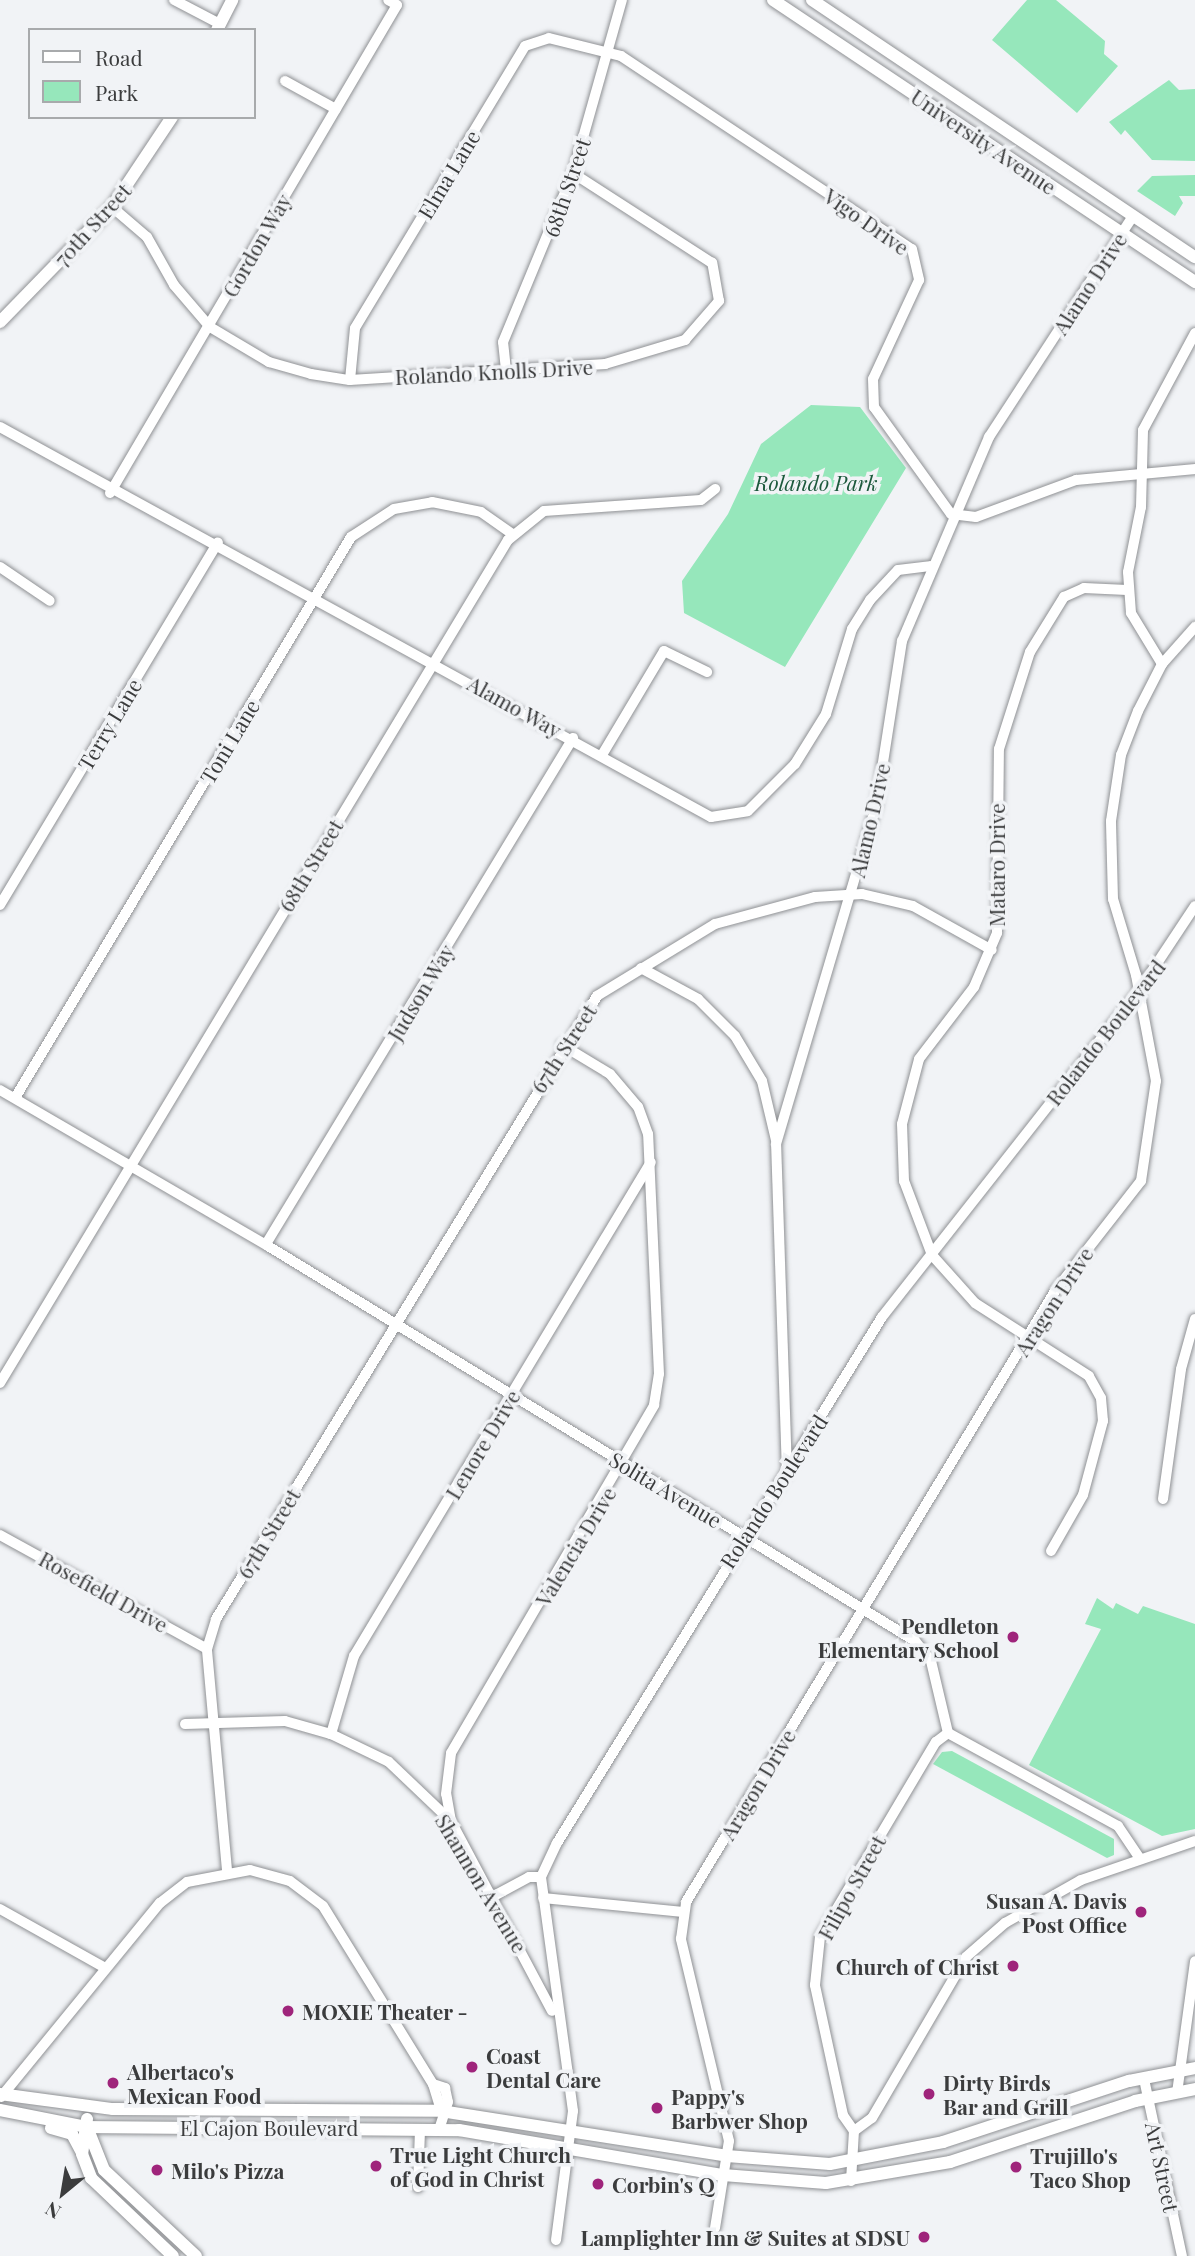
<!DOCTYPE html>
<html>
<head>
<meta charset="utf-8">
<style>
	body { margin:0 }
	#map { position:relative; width:1195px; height:2256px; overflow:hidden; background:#f1f3f6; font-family:"Playfair Display",serif }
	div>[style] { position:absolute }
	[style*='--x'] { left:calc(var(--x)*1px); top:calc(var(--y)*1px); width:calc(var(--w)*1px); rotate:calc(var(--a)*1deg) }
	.green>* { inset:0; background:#96e7bb }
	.roads { filter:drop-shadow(0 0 2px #8f9194) drop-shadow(0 0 2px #8f9194) }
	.minor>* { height:10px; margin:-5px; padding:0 5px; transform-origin:5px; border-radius:5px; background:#fff }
	.major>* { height:12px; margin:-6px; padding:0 6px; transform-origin:6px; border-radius:6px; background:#fff }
	.dots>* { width:19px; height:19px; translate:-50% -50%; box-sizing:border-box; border:4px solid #f1f3f6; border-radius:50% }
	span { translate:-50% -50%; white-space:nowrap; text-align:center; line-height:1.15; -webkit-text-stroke:7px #f1f3f6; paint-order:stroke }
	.street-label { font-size:21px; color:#3b3c3d }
	.park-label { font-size:21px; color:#1c593c; font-style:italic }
	.poi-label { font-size:21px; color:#3b3c3d; font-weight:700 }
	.right { translate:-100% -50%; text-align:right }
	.left { translate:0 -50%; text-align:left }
	.legend { position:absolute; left:28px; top:28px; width:228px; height:91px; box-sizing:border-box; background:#f1f3f6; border:2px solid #a8aaac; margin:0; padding:9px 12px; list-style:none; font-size:21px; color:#3b3c3d }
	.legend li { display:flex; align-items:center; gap:14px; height:35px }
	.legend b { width:35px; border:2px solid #a8aaac }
	.north { position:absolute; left:28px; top:2158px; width:70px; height:70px; -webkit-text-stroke:5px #f1f3f6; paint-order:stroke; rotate:210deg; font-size:19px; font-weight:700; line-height:28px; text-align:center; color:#3b3c3d }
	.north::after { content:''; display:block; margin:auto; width:24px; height:32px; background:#3b3c3d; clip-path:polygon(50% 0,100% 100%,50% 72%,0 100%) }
</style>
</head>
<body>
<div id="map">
	<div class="green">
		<div style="clip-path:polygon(1027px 0,1056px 0,1105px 41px,1104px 54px,1118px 66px,1077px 113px,992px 40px)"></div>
		<div style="clip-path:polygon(1169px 80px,1179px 90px,1195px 89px,1195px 161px,1152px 160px,1125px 130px,1121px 135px,1109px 122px)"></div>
		<div style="clip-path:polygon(1195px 175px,1195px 196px,1179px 196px,1183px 203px,1175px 216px,1137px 191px,1152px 176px)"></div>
		<div style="clip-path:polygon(811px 405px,860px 407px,906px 468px,785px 667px,684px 613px,682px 581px,728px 514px,761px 444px)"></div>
		<div style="clip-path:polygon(1097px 1598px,1113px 1609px,1116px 1603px,1138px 1614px,1143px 1606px,1195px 1624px,1195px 1829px,1162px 1836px,1029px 1765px,1101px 1629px,1085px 1624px)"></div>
		<div style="clip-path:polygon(952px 1751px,1114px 1839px,1114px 1855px,1107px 1858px,933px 1764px,942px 1752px)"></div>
	</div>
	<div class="roads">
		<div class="minor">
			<div style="--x:174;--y:0;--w:52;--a:27.6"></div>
			<div style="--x:285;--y:81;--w:58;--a:28.8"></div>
			<div style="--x:112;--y:207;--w:46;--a:40.6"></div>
			<div style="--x:147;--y:237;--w:55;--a:60.6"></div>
			<div style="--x:174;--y:285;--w:55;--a:49.4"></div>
			<div style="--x:210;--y:327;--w:69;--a:30.7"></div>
			<div style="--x:269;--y:362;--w:44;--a:15.9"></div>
			<div style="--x:311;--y:374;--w:39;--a:9"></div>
			<div style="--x:350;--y:380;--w:256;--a:-3.6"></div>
			<div style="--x:605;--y:364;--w:84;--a:-16.7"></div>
			<div style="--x:685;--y:340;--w:52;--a:-48.9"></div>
			<div style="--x:719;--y:301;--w:39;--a:-100"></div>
			<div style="--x:712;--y:263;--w:166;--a:-147.1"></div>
			<div style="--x:506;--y:370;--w:28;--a:-96"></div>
			<div style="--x:503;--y:342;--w:183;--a:-67.5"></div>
			<div style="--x:573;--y:173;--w:180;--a:-74.2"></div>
			<div style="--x:350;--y:380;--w:52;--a:-84.5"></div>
			<div style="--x:355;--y:328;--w:329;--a:-58.9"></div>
			<div style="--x:525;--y:46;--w:25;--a:-18"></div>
			<div style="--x:549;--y:38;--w:74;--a:14"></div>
			<div style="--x:621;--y:56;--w:349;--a:33.6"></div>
			<div style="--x:912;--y:249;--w:32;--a:77"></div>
			<div style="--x:919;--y:280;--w:109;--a:114.9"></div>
			<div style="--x:873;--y:379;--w:28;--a:88"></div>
			<div style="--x:874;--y:407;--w:132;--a:54.3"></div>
			<div style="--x:951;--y:514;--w:25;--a:7"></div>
			<div style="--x:976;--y:517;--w:107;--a:-20.3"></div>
			<div style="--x:1076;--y:480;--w:120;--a:-5.3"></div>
			<div style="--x:0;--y:427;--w:811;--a:28.75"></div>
			<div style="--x:711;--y:817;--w:37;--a:-9"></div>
			<div style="--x:748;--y:811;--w:66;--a:-45"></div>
			<div style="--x:795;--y:764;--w:59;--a:-58.2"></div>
			<div style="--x:826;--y:714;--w:89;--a:-73"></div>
			<div style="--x:852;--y:629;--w:34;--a:-58"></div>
			<div style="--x:870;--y:600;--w:41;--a:-47"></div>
			<div style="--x:898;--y:570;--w:32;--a:-7"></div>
			<div style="--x:110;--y:493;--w:566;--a:-59.54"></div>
			<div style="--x:397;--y:5;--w:10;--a:-151"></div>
			<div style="--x:0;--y:567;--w:60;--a:34.2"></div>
			<div style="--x:1162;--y:664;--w:60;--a:-121.3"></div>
			<div style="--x:1131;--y:613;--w:41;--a:-94.2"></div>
			<div style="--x:1128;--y:572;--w:66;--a:-78.7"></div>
			<div style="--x:1141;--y:507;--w:77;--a:-88.5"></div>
			<div style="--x:1143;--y:430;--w:110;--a:-61.8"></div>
			<div style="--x:602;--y:755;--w:121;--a:-59.2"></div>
			<div style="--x:664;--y:651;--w:48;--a:26"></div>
			<div style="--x:0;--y:905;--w:423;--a:-59"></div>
			<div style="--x:641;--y:968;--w:65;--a:28.5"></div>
			<div style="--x:698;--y:999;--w:52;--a:45"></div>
			<div style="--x:735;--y:1036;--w:52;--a:59"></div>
			<div style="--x:762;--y:1081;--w:61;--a:76.7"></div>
			<div style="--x:0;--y:1090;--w:310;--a:30.2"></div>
			<div style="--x:268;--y:1246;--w:758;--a:31.4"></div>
			<div style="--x:915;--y:1641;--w:26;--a:51"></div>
			<div style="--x:931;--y:1661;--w:74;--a:76.7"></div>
			<div style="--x:948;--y:1733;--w:194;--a:28.7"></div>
			<div style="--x:1118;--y:1826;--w:37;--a:56"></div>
			<div style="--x:15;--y:1098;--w:654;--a:-59.08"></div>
			<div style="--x:351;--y:537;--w:51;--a:-33.1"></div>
			<div style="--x:394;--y:509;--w:39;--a:-10"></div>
			<div style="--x:432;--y:502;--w:50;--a:11.5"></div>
			<div style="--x:481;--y:512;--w:38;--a:35"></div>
			<div style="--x:266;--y:1244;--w:592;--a:-58.75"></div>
			<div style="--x:0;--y:1383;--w:984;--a:-58.93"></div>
			<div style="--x:508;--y:540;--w:46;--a:-38.9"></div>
			<div style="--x:544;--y:511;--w:157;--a:-4"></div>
			<div style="--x:701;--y:500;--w:18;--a:-38"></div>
			<div style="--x:787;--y:1473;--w:329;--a:-91.9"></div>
			<div style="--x:776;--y:1144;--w:352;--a:-73.5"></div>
			<div style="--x:876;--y:807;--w:168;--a:-81.1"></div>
			<div style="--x:902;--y:641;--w:222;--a:-66.9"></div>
			<div style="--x:989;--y:437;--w:262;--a:-56.9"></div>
			<div style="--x:1163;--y:1499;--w:131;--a:-82.1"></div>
			<div style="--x:1181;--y:1369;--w:52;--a:-74.4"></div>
			<div style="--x:0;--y:1535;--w:236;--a:28.8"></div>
			<div style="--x:1051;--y:1551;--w:64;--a:-60.3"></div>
			<div style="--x:1083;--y:1495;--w:77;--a:-74.9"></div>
			<div style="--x:1103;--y:1421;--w:23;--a:-95"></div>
			<div style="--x:1101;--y:1398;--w:25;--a:-119"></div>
			<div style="--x:1089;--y:1376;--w:135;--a:-147.4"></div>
			<div style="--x:975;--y:1303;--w:64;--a:-131.9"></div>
			<div style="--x:932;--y:1255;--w:79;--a:-110.7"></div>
			<div style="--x:904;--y:1181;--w:57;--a:-92"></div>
			<div style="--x:902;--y:1124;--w:67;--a:-75.3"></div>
			<div style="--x:919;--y:1059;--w:91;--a:-52.6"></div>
			<div style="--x:974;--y:987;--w:59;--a:-66.9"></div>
			<div style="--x:997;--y:933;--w:184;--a:-89.4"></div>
			<div style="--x:999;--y:749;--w:102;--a:-72.3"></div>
			<div style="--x:1030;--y:652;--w:65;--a:-58.3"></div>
			<div style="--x:1064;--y:597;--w:22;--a:-24"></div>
			<div style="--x:1084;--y:588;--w:43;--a:2.7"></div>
			<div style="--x:185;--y:1724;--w:100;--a:-1.7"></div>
			<div style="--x:285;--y:1721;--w:48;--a:15.8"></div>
			<div style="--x:331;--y:1734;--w:64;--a:25.8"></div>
			<div style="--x:389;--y:1762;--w:86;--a:43.6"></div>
			<div style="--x:451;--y:1821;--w:215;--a:62"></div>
			<div style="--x:331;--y:1734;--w:81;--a:-73.6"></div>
			<div style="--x:354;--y:1656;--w:576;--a:-58.99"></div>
			<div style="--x:451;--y:1821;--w:27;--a:-100"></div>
			<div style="--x:446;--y:1794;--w:41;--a:-83"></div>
			<div style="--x:451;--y:1753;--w:403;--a:-59.7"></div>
			<div style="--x:654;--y:1405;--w:31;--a:-81"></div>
			<div style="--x:659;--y:1374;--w:240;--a:-92.6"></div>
			<div style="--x:648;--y:1134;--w:29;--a:-110"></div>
			<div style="--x:638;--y:1107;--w:43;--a:-130.3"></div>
			<div style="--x:610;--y:1074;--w:56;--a:-148.9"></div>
			<div style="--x:227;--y:1870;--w:222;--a:-95.2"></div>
			<div style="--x:207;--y:1649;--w:31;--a:-73"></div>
			<div style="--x:216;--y:1619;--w:730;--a:-58.55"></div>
			<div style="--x:597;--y:996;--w:138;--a:-31.4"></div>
			<div style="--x:715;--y:924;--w:104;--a:-15.1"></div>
			<div style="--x:815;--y:897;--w:47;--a:-3.7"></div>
			<div style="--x:862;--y:894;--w:52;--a:13.2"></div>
			<div style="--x:913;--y:906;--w:90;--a:29.1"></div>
			<div style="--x:492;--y:1897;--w:42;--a:-28.4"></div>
			<div style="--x:529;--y:1877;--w:12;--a:0"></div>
			<div style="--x:543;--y:1898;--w:141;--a:5.7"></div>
			<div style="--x:0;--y:1909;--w:120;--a:29.3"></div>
			<div style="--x:1144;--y:2079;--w:181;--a:77.9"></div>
			<div style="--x:433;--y:2084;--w:13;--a:18"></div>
			<div style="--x:445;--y:2088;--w:14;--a:78"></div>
			<div style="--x:448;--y:2102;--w:28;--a:108"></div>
			<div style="--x:1177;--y:2093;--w:133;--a:-82.2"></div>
			<div style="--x:1;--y:2097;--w:251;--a:-50.7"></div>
			<div style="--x:160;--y:1903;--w:34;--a:-38"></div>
			<div style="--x:187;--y:1882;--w:64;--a:-10.8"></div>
			<div style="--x:250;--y:1870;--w:41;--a:15.4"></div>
			<div style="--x:290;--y:1881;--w:41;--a:37.1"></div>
			<div style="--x:323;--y:1906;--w:209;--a:58.3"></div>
			<div style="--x:433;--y:2084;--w:28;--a:73"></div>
			<div style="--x:854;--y:2131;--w:22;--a:-36"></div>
			<div style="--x:872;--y:2118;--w:186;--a:-59.7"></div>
			<div style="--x:966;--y:1957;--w:52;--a:-41.1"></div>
			<div style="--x:1005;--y:1923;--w:87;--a:-29.5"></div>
			<div style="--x:1081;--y:1880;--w:120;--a:-18.9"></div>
			<div style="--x:851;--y:2181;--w:50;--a:-86.6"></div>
			<div style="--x:854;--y:2131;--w:19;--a:-125"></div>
			<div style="--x:843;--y:2115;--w:133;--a:-102.2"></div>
			<div style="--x:815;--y:1985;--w:48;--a:-84.1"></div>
			<div style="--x:820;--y:1937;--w:227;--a:-59.3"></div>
			<div style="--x:936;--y:1742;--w:15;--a:-37"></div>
			<div style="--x:418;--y:2187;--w:58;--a:-88"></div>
			<div style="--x:715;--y:2228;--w:88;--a:-80.9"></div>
			<div style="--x:729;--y:2141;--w:208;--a:-103.4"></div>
			<div style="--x:681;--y:1939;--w:37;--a:-82"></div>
			<div style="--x:686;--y:1902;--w:714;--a:-58.87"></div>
			<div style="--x:1055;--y:1291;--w:140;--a:-52"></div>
			<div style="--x:1141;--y:1181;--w:101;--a:-81.5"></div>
			<div style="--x:1156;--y:1081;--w:108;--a:-100.7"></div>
			<div style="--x:1136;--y:975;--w:79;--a:-106.8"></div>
			<div style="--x:1113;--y:899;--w:78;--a:-91.5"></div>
			<div style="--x:1111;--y:821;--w:67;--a:-81.4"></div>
			<div style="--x:1121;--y:755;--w:47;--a:-68.9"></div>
			<div style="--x:1138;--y:711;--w:53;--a:-62.9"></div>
			<div style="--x:1162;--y:664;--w:50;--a:-48.3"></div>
			<div style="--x:556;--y:2240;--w:130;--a:-82.5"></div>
			<div style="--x:573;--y:2111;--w:236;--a:-97.8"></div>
			<div style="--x:541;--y:1877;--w:38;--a:-65"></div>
			<div style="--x:557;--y:1843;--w:618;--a:-58.29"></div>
			<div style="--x:882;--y:1317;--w:414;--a:-51.8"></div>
			<div style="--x:1138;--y:992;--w:103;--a:-56.5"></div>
		</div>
		<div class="major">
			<div style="--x:773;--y:0;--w:508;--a:33.75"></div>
			<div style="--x:812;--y:0;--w:461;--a:33.9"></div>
			<div style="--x:217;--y:30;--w:34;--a:-63"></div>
			<div style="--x:0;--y:322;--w:161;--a:-45.8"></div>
			<div style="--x:112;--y:207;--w:108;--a:-56.3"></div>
			<div style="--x:0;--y:2094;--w:114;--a:7.6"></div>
			<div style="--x:113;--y:2109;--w:328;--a:0.3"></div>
			<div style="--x:441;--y:2111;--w:290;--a:8.9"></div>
			<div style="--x:727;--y:2156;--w:103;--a:4.4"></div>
			<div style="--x:830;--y:2164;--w:115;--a:-11"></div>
			<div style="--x:943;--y:2142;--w:196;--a:-18.2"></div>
			<div style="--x:1129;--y:2081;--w:67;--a:-11.1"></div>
			<div style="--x:0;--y:2110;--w:89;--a:11.1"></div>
			<div style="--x:87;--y:2127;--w:372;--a:0.5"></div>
			<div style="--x:459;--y:2130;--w:268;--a:9.7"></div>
			<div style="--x:723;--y:2175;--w:103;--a:4.4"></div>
			<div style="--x:826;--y:2183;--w:126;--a:-9.6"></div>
			<div style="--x:950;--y:2162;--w:195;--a:-18.2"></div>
			<div style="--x:1135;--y:2101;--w:61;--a:-11.3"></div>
			<div style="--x:87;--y:2119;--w:35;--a:98"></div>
			<div style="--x:82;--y:2154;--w:26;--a:69"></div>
			<div style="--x:91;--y:2178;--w:113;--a:43.6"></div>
			<div style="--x:87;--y:2127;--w:46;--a:68.4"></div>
			<div style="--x:104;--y:2170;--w:126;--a:43.1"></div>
			<div style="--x:51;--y:2128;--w:22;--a:16"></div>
			<div style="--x:72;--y:2134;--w:21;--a:62"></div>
		</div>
	</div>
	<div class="dots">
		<div style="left:1013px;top:1637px;background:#9f247b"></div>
		<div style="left:1141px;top:1912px;background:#9f247b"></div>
		<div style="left:1013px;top:1966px;background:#9f247b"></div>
		<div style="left:288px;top:2011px;background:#9f247b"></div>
		<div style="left:472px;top:2067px;background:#9f247b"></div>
		<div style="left:113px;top:2083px;background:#9f247b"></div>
		<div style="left:929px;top:2094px;background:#9f247b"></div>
		<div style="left:657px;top:2108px;background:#9f247b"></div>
		<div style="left:376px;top:2166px;background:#9f247b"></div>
		<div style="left:1016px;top:2167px;background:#9f247b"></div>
		<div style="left:157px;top:2170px;background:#9f247b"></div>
		<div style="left:598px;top:2184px;background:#9f247b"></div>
		<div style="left:924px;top:2237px;background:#9f247b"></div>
	</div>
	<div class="street-label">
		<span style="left:984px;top:141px;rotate:34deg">University Avenue</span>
		<span style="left:448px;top:174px;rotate:-59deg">Elma Lane</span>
		<span style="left:566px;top:187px;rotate:-71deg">68th Street</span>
		<span style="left:867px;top:221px;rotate:35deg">Vigo Drive</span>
		<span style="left:92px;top:224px;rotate:-48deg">70th Street</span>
		<span style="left:256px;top:245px;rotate:-60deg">Gordon Way</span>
		<span style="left:1089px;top:283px;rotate:-57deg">Alamo Drive</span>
		<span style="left:494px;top:371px;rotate:-3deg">Rolando Knolls Drive</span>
		<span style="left:515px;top:706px;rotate:29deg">Alamo Way</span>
		<span style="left:109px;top:724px;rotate:-59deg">Terry Lane</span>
		<span style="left:229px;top:741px;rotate:-59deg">Toni Lane</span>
		<span style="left:869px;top:820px;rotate:-77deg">Alamo Drive</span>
		<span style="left:310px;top:865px;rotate:-59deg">68th Street</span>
		<span style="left:996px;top:865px;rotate:-90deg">Mataro Drive</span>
		<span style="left:420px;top:992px;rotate:-59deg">Judson Way</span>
		<span style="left:1105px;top:1032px;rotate:-52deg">Rolando Boulevard</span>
		<span style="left:563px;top:1048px;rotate:-57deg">67th Street</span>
		<span style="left:1053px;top:1301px;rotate:-57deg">Aragon Drive</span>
		<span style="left:482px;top:1444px;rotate:-59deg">Lenore Drive</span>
		<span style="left:666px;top:1489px;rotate:31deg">Solita Avenue</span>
		<span style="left:773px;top:1491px;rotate:-57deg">Rolando Boulevard</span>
		<span style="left:268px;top:1533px;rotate:-59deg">67th Street</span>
		<span style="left:575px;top:1546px;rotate:-59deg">Valencia Drive</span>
		<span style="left:104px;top:1591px;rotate:29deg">Rosefield Drive</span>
		<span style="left:757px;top:1784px;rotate:-59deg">Aragon Drive</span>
		<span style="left:482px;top:1883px;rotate:59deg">Shannon Avenue</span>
		<span style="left:851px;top:1887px;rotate:-61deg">Filipo Street</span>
		<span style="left:269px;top:2127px">El Cajon Boulevard</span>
		<span style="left:1163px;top:2167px;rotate:78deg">Art Street</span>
	</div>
	<div class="park-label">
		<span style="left:816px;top:482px">Rolando Park</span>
	</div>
	<div class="poi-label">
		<span class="right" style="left:999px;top:1637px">Pendleton<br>Elementary School</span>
		<span class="right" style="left:1127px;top:1912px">Susan A. Davis<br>Post Office</span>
		<span class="right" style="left:999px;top:1966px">Church of Christ</span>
		<span class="left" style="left:302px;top:2011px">MOXIE Theater -</span>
		<span class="left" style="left:486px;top:2067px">Coast<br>Dental Care</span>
		<span class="left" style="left:127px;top:2083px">Albertaco's<br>Mexican Food</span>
		<span class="left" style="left:943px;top:2094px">Dirty Birds<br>Bar and Grill</span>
		<span class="left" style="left:671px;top:2108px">Pappy's<br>Barbwer Shop</span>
		<span class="left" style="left:390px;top:2166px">True Light Church<br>of God in Christ</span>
		<span class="left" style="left:1030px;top:2167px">Trujillo's<br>Taco Shop</span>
		<span class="left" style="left:171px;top:2170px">Milo's Pizza</span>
		<span class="left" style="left:612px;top:2184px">Corbin's Q</span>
		<span class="right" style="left:910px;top:2237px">Lamplighter Inn &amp; Suites at SDSU</span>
	</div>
	<ul class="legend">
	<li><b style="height:9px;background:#fff"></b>Road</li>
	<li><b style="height:19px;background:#96e7bb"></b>Park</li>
	</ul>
	<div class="north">N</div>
</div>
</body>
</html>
